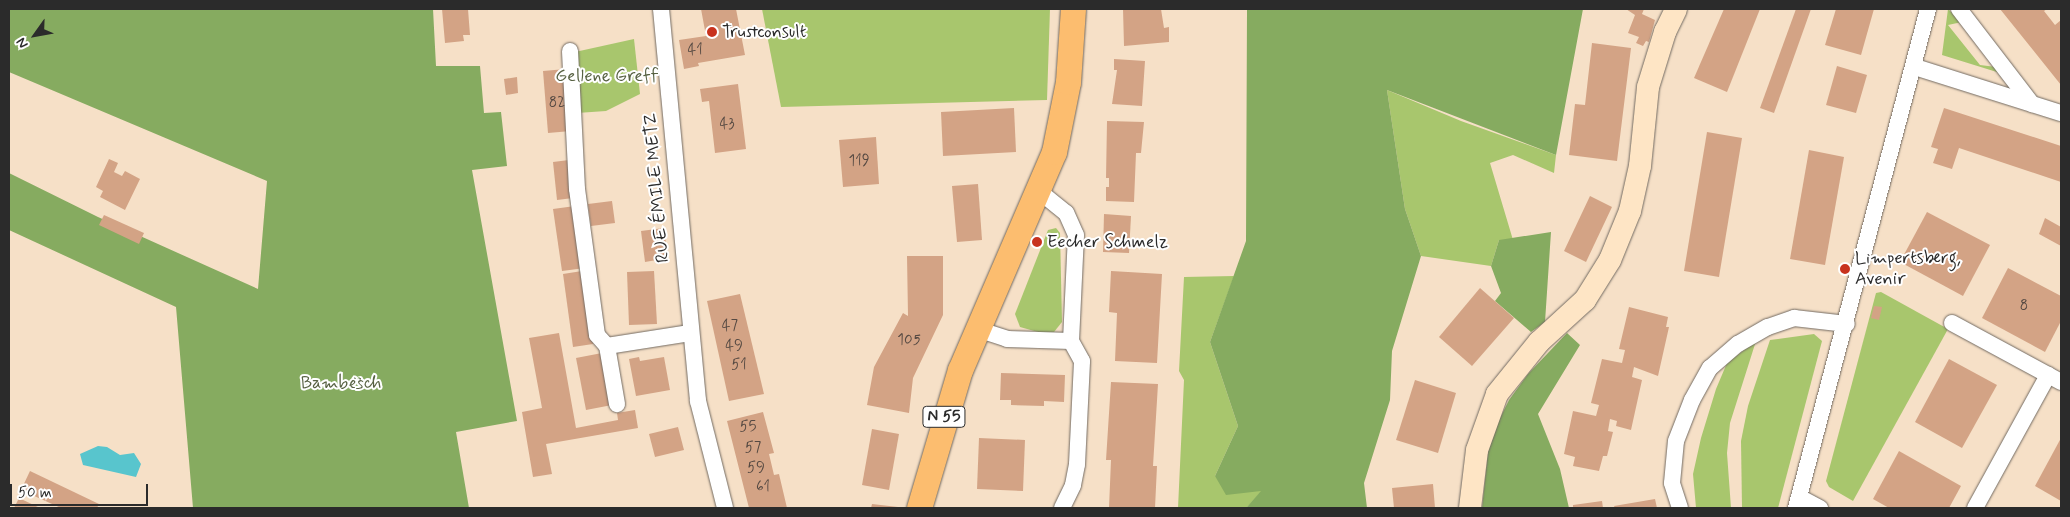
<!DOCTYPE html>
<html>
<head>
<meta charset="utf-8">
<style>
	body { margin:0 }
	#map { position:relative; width:2070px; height:517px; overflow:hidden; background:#f6e0c7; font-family:Mynerve,sans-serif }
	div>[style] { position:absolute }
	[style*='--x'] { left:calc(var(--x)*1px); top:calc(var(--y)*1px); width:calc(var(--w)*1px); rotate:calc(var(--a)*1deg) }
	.green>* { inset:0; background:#a8c66d }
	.forest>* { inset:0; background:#86ab60 }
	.water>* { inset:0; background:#58c5cd }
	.building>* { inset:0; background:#d3a385 }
	.roads { filter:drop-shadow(0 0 1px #726a62) drop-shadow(0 0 1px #726a62) }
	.minor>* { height:16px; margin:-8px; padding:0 8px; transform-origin:8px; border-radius:8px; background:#fff }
	.secondary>* { height:22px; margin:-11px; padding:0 11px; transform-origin:11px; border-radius:11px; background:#fee5c5 }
	.primary>* { height:25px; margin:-12.5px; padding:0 12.5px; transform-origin:12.5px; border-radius:12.5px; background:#fcbd6f }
	.dots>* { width:14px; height:14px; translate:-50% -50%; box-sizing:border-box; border:2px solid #fff; border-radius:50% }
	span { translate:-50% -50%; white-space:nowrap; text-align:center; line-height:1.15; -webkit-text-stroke:4px #fff; paint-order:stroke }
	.number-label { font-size:15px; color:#554942 }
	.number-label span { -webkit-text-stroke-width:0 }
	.shield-label span { padding:1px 4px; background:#fff; border:1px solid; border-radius:4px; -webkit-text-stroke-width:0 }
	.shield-label { font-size:16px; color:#2b2b2b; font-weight:700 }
	.poi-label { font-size:18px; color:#2b2b2b }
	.left { translate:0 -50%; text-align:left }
	.park-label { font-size:18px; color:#576142 }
	.street-label { font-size:18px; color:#2b2b2b }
	.frame { position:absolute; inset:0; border:10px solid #2b2b2b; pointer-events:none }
	.north { position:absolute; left:10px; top:10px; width:50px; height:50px; -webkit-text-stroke:4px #fff; paint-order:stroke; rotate:238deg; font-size:14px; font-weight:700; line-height:20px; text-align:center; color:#2b2b2b }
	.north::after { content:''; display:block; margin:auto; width:18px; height:22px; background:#2b2b2b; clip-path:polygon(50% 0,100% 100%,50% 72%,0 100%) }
	.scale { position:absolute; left:10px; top:484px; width:138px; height:22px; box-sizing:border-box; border:2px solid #2b2b2b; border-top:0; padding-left:6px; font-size:15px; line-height:18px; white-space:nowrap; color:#2b2b2b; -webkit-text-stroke:4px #fff; paint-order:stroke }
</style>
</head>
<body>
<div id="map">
	<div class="green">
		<div style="clip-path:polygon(762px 9px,1050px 9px,1047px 100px,781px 107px)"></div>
		<div style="clip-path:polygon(1948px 9px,1962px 22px,1948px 25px,1980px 65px,1996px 67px,2000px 73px,1942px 55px)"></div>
		<div style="clip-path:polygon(634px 39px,640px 94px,606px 111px,577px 113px,575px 52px)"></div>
		<div style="clip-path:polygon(1387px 90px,1461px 121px,1556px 155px,1554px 173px,1513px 155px,1490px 163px,1513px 240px,1499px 240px,1491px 266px,1421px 256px,1405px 209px)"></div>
		<div style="clip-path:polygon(1056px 228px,1060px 233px,1062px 322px,1054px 332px,1045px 334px,1020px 327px,1015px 314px,1048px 230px)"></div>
		<div style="clip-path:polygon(1234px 276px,1210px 342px,1238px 426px,1215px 476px,1262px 491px,1246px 508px,1178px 508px,1184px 380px,1179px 371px,1184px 277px)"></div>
		<div style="clip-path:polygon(1881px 292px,1948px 329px,1853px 501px,1829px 487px,1826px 481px,1876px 293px)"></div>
		<div style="clip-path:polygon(1814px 334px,1822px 341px,1778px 508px,1742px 508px,1741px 441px,1748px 406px,1770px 340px)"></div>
		<div style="clip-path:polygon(1756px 341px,1730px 423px,1727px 453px,1731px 508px,1696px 508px,1693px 474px,1701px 438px,1716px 389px,1727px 363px)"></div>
	</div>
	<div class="forest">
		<div style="clip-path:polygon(9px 9px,433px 9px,436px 66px,480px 66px,484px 113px,501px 112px,507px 166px,472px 170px,517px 421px,456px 432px,469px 508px,193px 508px,176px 307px,9px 230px,9px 173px,98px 217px,258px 289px,267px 181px,9px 72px)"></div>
		<div style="clip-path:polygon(1247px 9px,1583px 9px,1556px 155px,1387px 90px,1405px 209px,1421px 256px,1392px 351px,1390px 400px,1364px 483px,1367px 508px,1246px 508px,1261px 491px,1226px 495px,1215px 476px,1238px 426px,1210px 342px,1246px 241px)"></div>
		<div style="clip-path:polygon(1551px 232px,1545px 322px,1531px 332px,1495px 301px,1501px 293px,1491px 266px,1499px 240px)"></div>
		<div style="clip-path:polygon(1567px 333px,1580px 345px,1538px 414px,1560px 469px,1569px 508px,1482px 508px,1488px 451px,1496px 426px,1509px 400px,1528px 374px)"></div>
	</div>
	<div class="water">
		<div style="clip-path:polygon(98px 446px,107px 447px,120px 455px,134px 453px,141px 464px,136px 477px,83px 465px,80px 454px)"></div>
	</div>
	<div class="building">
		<div style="clip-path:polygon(442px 9px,468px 9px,470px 35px,463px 35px,464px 41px,445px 43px)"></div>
		<div style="clip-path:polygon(701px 9px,736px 9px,745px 55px,698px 63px,699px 66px,684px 69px,679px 40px,706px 36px)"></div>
		<div style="clip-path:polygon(1123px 9px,1161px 9px,1164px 28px,1169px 27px,1169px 42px,1124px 46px)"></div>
		<div style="clip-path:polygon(1626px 9px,1644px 9px,1642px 14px,1655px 20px,1649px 42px,1646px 41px,1643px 46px,1636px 43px,1639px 37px,1628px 33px,1635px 15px)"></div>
		<div style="clip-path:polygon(1724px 9px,1760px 9px,1727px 92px,1694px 78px)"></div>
		<div style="clip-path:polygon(1796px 9px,1811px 9px,1774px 113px,1760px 108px)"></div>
		<div style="clip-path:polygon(1836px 9px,1874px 9px,1861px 55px,1825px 45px)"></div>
		<div style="clip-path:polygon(2000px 9px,2047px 9px,2044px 11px,2055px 25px,2061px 20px,2061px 85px)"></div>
		<div style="clip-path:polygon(1592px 43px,1631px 48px,1617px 161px,1569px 155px,1575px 104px,1585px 105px)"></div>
		<div style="clip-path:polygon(1114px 59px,1145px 61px,1142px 106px,1112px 104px,1117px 70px,1114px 70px)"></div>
		<div style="clip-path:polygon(1837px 66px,1867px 75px,1856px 113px,1826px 105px)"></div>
		<div style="clip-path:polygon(566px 69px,571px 131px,548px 133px,543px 71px)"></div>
		<div style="clip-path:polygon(517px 77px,518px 93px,506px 95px,504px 79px)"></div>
		<div style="clip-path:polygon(738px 84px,746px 149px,715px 153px,709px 101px,702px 102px,700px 89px)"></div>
		<div style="clip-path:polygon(1014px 108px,1016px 152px,943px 156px,941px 112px)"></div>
		<div style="clip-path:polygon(1944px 108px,2061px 146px,2061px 182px,1959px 148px,1952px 169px,1933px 163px,1938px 149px,1931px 147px)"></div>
		<div style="clip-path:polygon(1107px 121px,1144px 122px,1141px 153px,1136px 153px,1134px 202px,1106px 201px,1106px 187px,1109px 187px,1109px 178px,1106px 178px)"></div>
		<div style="clip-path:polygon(1707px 132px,1742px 138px,1719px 277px,1684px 271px)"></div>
		<div style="clip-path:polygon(876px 137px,879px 184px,843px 187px,839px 140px)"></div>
		<div style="clip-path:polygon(1809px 150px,1844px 157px,1825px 265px,1790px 259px)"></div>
		<div style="clip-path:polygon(109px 159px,118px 163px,114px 172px,122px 176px,125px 171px,140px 179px,125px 210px,100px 197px,103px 191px,96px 187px)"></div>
		<div style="clip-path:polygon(569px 160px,573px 198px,557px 200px,553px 162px)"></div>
		<div style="clip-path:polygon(978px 184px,982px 240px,957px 242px,952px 186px)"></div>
		<div style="clip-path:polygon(1590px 196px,1612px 207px,1586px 262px,1564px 251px)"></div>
		<div style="clip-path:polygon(612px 201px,615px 223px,591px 226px,588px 204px)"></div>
		<div style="clip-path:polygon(575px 206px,585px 268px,562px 271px,553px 209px)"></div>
		<div style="clip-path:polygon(1927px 212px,1990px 245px,1963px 296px,1900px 262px)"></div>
		<div style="clip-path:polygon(1104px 214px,1131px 216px,1129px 253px,1103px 252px)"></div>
		<div style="clip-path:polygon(104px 215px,144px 233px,139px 244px,99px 225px)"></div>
		<div style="clip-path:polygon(2045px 218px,2061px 227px,2061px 246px,2039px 234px)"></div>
		<div style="clip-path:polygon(664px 228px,668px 258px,645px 262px,641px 231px)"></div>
		<div style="clip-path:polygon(907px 256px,943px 256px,943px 315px,913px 378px,909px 413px,867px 405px,874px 367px,903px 313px,908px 316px)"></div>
		<div style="clip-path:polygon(2008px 268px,2061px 296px,2061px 321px,2045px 352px,1982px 318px)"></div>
		<div style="clip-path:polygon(582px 271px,593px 344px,573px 347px,563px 274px)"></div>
		<div style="clip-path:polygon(654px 271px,657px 324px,629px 325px,627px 272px)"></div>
		<div style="clip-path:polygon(1111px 271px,1162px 274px,1157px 363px,1115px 361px,1117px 313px,1109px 312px)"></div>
		<div style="clip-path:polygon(1480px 288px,1514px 318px,1472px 366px,1439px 337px)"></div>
		<div style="clip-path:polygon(740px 294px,764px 394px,729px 401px,707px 301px)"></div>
		<div style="clip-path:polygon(1874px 306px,1882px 307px,1879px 320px,1871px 318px)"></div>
		<div style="clip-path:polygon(1629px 307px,1668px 317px,1666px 327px,1669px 327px,1658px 376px,1634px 367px,1632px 377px,1642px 380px,1631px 430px,1616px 426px,1617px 421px,1610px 419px,1608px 431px,1613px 432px,1607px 456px,1603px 456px,1599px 471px,1573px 466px,1575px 457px,1564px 454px,1573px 411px,1596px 416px,1599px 405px,1591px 403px,1602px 359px,1622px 363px,1625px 350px,1619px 349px)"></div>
		<div style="clip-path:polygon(559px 333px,576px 428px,618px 420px,617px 413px,635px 410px,638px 428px,546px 444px,552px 474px,533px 477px,522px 412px,542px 408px,529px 338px)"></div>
		<div style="clip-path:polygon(602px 353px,612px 405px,586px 410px,576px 358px)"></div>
		<div style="clip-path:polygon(639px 357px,640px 361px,664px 357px,670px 390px,636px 396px,629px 359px)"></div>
		<div style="clip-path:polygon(1949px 359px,1997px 385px,1962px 448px,1915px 422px)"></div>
		<div style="clip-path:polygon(1001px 373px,1065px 375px,1064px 402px,1044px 401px,1044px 406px,1011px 405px,1011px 400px,1000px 400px)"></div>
		<div style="clip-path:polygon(1415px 380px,1456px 393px,1438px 453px,1396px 440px)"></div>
		<div style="clip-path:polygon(1111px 382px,1158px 384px,1153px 466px,1157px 466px,1155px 508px,1109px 508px,1111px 460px,1106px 460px)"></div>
		<div style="clip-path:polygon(763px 412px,774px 453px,769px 454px,774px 475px,779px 474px,787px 508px,749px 508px,727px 421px)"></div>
		<div style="clip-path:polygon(678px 427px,684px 450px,655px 457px,649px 434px)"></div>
		<div style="clip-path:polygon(872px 429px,899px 434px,889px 490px,862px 485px)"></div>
		<div style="clip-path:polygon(979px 438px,1025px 440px,1023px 491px,977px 489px)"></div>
		<div style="clip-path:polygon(2061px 438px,2061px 501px,2035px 486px)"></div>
		<div style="clip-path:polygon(1899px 451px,1961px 486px,1949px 508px,1889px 508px,1873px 499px)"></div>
		<div style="clip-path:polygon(30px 471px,99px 504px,97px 508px,61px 508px,21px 490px)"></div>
		<div style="clip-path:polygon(1433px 484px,1435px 508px,1394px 508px,1392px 488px)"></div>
		<div style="clip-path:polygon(19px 498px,40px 508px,14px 508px)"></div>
		<div style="clip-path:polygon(1655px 499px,1657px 508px,1615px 508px,1614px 506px)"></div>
		<div style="clip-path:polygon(1602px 501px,1603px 508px,1573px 508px,1573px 505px)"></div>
		<div style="clip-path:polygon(872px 504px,898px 507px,898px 508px,871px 508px)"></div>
	</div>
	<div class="roads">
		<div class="minor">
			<div style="--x:661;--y:9;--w:394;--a:84.6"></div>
			<div style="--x:698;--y:401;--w:110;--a:75.8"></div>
			<div style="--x:1959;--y:9;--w:120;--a:52.5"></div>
			<div style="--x:570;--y:51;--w:138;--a:87.1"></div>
			<div style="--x:577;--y:189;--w:147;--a:82.2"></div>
			<div style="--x:597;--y:335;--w:15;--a:48"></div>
			<div style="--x:607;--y:346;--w:84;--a:-8.9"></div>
			<div style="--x:1915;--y:67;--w:153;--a:17.5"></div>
			<div style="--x:1952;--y:323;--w:124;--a:28.4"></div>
			<div style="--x:977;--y:329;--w:32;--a:18"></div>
			<div style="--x:1007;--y:339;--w:64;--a:1.8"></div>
			<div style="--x:1071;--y:341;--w:106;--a:-87.3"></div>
			<div style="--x:1076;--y:235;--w:24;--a:-114"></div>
			<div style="--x:1066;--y:213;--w:35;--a:-141"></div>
			<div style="--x:607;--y:346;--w:59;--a:80.2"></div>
			<div style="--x:1799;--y:497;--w:24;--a:28"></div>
			<div style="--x:1062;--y:508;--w:25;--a:-64"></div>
			<div style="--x:1073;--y:485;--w:21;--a:-79"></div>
			<div style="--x:1077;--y:464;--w:103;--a:-87.2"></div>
			<div style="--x:1082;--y:361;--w:23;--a:-119"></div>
			<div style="--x:1680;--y:508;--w:26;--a:-108"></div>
			<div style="--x:1672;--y:483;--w:42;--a:-84.6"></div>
			<div style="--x:1676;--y:441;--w:44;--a:-68.7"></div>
			<div style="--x:1692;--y:400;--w:37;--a:-61"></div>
			<div style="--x:1710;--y:368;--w:37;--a:-41"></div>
			<div style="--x:1738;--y:344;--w:34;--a:-30"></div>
			<div style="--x:1768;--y:327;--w:28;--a:-19"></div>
			<div style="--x:1794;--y:318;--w:53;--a:6.5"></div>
			<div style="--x:1796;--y:508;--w:516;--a:-75.18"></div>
			<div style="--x:1975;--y:508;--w:152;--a:-61.2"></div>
		</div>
		<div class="secondary">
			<div style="--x:1470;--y:508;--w:58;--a:-83.1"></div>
			<div style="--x:1477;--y:450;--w:59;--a:-70.3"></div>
			<div style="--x:1497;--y:394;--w:67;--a:-51.1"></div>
			<div style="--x:1539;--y:342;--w:62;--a:-42.4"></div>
			<div style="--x:1585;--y:300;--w:47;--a:-58"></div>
			<div style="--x:1610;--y:260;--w:53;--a:-67.8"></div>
			<div style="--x:1630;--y:211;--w:46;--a:-77.5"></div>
			<div style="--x:1640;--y:166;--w:79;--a:-84.2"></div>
			<div style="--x:1648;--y:87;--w:58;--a:-72.8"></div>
			<div style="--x:1665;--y:32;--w:25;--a:-64"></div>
		</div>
		<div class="primary">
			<div style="--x:919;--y:508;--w:144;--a:-73.5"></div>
			<div style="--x:960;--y:370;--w:237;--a:-66.7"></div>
			<div style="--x:1054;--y:152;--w:71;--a:-78.7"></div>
			<div style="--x:1068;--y:82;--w:73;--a:-86.1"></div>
		</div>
	</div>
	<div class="dots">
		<div style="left:712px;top:32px;background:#c8321e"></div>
		<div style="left:1037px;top:242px;background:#c8321e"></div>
		<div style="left:1845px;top:269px;background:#c8321e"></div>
	</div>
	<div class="number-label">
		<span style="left:695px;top:51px">41</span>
		<span style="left:557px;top:104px">82</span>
		<span style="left:727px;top:125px">43</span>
		<span style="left:859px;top:162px">119</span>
		<span style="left:2024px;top:307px">8</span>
		<span style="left:730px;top:327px">47</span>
		<span style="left:909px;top:341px">105</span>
		<span style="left:734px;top:347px">49</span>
		<span style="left:739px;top:366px">51</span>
		<span style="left:748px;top:428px">55</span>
		<span style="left:753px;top:449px">57</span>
		<span style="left:756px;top:469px">59</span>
		<span style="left:763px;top:488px">61</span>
	</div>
	<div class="shield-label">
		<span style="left:944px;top:417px">N 55</span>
	</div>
	<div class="poi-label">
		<span class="left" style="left:722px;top:32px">Trustconsult</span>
		<span class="left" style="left:1047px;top:242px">Eecher Schmelz</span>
		<span class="left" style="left:1855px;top:269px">Limpertsberg,<br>Avenir</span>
	</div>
	<div class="park-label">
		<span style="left:607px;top:76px">Gellene Greff</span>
		<span style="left:341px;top:383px">Bambësch</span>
	</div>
	<div class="street-label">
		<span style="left:657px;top:188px;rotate:-95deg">RUE ÉMILE METZ</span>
	</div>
	<div class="frame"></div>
	<div class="north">N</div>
	<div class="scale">50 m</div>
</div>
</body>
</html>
